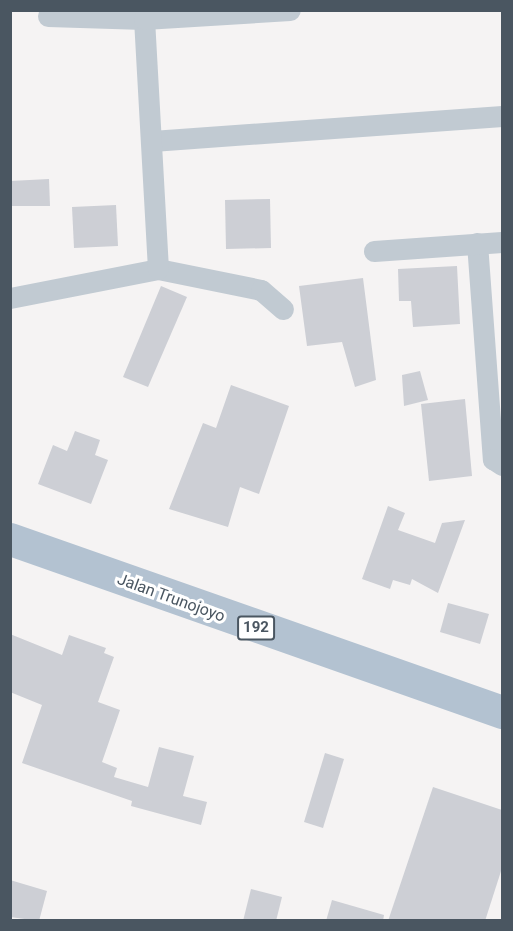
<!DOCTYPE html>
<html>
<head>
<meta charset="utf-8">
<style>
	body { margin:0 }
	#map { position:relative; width:513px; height:931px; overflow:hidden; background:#f5f3f3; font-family:Roboto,sans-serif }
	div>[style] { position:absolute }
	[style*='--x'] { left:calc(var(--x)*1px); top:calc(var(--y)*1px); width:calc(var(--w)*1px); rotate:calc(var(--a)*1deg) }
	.building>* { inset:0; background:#cdcfd5 }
	.street>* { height:21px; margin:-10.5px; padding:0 10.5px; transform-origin:10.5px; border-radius:10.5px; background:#c1cad2 }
	.primary>* { height:33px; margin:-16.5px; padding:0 16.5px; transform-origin:16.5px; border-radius:16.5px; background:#b3c2d1 }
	span { translate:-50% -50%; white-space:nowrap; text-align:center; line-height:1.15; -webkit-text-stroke:6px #fff; paint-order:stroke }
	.shield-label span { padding:2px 4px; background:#fff; border:2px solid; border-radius:4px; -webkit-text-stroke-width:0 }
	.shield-label { font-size:15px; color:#4a5661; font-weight:700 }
	.street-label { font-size:16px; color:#4a5661 }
	.frame { position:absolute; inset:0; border:12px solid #4a5661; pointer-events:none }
</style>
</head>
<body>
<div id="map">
	<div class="building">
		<div style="clip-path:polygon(49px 179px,50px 206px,10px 206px,10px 181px)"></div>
		<div style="clip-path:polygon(270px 199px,271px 248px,226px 249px,225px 200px)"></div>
		<div style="clip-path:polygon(116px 205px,118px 246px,74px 248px,72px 207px)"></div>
		<div style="clip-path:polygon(457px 266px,460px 324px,413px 327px,411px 301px,399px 301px,398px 269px)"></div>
		<div style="clip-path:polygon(363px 278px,376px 380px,355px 387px,342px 342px,307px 346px,299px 286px)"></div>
		<div style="clip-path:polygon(161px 286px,187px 297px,148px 387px,123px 377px)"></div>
		<div style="clip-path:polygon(420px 371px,428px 400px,404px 406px,402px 375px)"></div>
		<div style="clip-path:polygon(231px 385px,289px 406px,259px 494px,240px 487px,228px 527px,169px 509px,203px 423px,216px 428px)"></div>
		<div style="clip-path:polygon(465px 399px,472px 476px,429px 481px,421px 404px)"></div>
		<div style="clip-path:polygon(75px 431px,100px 440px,95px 455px,108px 460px,91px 504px,38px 484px,53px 445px,67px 451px)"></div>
		<div style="clip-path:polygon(388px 506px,405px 513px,398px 530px,435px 543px,442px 523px,465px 520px,438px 593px,412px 579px,410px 585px,393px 580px,390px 589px,362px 579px)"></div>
		<div style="clip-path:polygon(448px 603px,489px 614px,480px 644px,440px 632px)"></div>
		<div style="clip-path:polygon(10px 634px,62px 655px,69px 635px,106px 648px,104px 653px,114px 657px,98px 702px,120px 710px,102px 762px,117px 768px,114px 777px,148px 787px,159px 747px,194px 756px,183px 796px,207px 802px,201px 825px,131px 806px,132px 801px,22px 763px,42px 705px,10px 692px)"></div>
		<div style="clip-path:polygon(325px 753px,344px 759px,323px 828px,304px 822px)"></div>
		<div style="clip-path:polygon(433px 787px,502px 810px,502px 868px,485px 921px,388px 921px)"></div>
		<div style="clip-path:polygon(10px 880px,47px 891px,39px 921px,10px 917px)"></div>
		<div style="clip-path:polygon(251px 889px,282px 897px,276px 921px,243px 921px)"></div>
		<div style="clip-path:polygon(332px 900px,384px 915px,383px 921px,326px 921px)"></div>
	</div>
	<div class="street">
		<div style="--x:48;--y:16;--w:96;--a:1.8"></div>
		<div style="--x:152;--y:141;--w:351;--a:-4.1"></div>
		<div style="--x:477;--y:243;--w:217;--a:85.8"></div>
		<div style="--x:493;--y:459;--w:11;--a:34"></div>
		<div style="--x:374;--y:251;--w:128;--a:-4"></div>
		<div style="--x:158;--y:269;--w:105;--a:11.5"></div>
		<div style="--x:261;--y:290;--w:29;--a:41"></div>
		<div style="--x:10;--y:298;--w:151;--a:-11.1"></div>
		<div style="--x:158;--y:269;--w:250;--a:-93.2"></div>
		<div style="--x:144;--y:19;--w:146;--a:-3.5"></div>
	</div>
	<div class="primary">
		<div style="--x:10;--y:539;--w:522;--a:19.37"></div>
	</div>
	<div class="shield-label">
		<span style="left:256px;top:628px">192</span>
	</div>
	<div class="street-label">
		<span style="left:171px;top:598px;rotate:20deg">Jalan Trunojoyo</span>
	</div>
	<div class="frame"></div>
</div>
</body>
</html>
